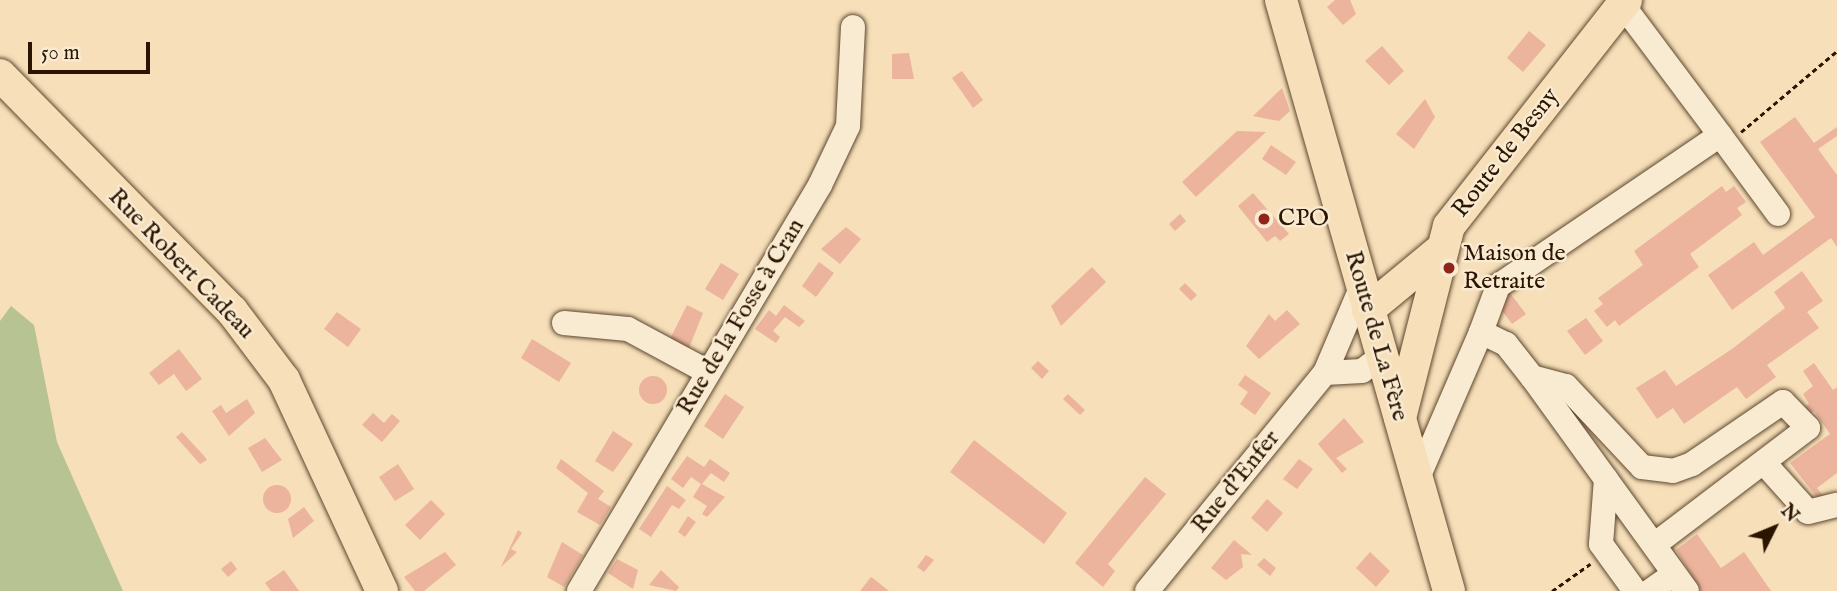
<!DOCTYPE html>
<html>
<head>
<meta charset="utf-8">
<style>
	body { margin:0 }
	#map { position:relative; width:1837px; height:591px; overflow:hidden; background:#f6dfb9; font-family:"IM FELL English",serif }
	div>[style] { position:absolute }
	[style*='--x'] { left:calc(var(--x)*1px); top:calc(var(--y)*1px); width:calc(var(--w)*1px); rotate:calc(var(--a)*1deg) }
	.green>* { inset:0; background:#b7c393 }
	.building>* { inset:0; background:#ecb49d }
	.round { border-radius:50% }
	.path>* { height:2.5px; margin-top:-1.25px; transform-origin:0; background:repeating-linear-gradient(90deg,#2b1500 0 5px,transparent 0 8.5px) }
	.roads { filter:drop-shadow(0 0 2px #5e482e) drop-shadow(0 0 2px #5e482e) }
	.minor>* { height:24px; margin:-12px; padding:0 12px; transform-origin:12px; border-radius:12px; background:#f9ead2 }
	.major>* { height:32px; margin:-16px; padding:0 16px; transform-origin:16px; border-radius:16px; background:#f6dfb9 }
	.dots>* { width:19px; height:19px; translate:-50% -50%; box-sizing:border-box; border:4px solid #f9ead2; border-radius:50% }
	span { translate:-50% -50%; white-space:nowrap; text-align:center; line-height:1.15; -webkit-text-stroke:5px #f9ead2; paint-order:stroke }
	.street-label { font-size:24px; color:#2b1500 }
	.poi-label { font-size:24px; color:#2b1500 }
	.left { translate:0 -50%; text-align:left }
	.north { position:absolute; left:1739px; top:493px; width:70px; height:70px; -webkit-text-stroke:5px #f9ead2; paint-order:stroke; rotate:47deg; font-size:19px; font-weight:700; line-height:28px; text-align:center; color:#2b1500 }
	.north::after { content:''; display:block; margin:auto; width:24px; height:32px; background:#2b1500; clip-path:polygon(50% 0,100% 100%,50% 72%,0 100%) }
	.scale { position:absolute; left:28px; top:42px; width:122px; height:32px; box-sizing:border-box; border:4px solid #2b1500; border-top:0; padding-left:9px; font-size:21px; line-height:24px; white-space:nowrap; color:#2b1500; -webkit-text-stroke:5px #f9ead2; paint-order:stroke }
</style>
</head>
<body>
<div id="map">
	<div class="green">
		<div style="clip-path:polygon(11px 306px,34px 325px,57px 442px,123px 591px,0 591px,0 321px)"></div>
	</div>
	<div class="building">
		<div style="clip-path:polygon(1335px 0,1350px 0,1356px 14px,1343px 25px,1327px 7px)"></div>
		<div style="clip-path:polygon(1529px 31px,1546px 45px,1523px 72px,1507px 58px)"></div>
		<div style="clip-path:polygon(1382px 46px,1404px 71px,1389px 85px,1365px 61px)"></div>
		<div style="clip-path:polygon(909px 53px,914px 79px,892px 79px,892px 54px)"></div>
		<div style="clip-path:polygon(962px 71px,983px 100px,973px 108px,952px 78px)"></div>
		<div style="clip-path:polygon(1282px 88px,1290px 111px,1279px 121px,1253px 116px)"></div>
		<div style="clip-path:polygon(1425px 99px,1435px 117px,1414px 149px,1396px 134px)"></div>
		<div style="clip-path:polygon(1795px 117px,1814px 143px,1837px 127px,1837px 136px,1818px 149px,1837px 175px,1837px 247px,1831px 238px,1732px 310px,1708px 275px,1754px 242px,1763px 255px,1815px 217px,1760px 142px)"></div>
		<div style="clip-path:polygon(1237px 131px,1266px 132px,1196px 197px,1182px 182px)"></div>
		<div style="clip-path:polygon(1271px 145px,1296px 162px,1286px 175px,1262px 159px)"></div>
		<div style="clip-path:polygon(1722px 186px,1726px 192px,1734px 186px,1746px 202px,1737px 208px,1742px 215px,1690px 254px,1699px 267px,1619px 326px,1615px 320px,1607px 327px,1594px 311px,1603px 304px,1598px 298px,1643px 265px,1634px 251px)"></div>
		<div style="clip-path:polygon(1253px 193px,1289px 234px,1280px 241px,1275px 236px,1267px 242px,1238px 206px)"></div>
		<div style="clip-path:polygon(1180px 214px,1186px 221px,1175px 231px,1169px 224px)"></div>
		<div style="clip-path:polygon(846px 227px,861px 239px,840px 264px,821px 249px)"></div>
		<div style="clip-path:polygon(819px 262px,834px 273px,816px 297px,802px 286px)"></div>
		<div style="clip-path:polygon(721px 263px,739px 274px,723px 300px,705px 289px)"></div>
		<div style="clip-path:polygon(1092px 267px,1106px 282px,1061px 326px,1051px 306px)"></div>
		<div style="clip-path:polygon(1802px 271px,1823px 301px,1807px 312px,1819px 328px,1767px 365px,1776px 377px,1746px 399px,1737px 387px,1684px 424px,1673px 408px,1657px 419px,1636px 388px,1665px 370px,1676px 386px,1732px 349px,1785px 308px,1774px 292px)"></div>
		<div style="clip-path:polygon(1185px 283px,1197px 295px,1191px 301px,1179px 289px)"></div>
		<div style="clip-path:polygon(1510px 293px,1526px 314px,1512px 324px,1497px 304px)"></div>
		<div style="clip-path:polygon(687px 305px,703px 313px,689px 348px,670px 339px)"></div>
		<div style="clip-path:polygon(784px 305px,805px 321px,799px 327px,785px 317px,773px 331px,780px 337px,776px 343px,755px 329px,769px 310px,776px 316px)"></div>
		<div style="clip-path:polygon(1287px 310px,1300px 324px,1259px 359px,1246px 346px,1269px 314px,1275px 321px)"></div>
		<div style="clip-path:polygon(337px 312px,361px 329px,348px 347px,324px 329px)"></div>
		<div style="clip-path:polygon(1586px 318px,1603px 341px,1585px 355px,1567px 331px)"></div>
		<div style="clip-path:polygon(532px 339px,571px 363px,559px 382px,521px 358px)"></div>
		<div style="clip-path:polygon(179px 349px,202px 379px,186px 391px,174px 374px,159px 385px,149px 373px)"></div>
		<div style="clip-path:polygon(1038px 361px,1049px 371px,1042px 379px,1031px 368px)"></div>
		<div style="clip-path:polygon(1814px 363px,1833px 390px,1837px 387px,1837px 473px,1817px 488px,1824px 497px,1819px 500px,1790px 463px,1830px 434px,1814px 411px,1808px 415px,1803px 408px,1809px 404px,1803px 394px,1813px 386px,1803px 371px)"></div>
		<div style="clip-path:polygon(1245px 375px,1271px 393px,1255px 415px,1240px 404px,1248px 392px,1238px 385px)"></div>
		<div class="round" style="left:639px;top:376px;width:28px;height:28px"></div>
		<div style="clip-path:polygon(725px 394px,744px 407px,723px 439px,704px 426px)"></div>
		<div style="clip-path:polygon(1068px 394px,1085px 410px,1080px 415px,1063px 399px)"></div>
		<div style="clip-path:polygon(247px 399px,255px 413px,229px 436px,212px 411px,221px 405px,226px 413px)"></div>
		<div style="clip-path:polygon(373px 413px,384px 423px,392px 414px,400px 421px,382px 442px,362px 425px)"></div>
		<div style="clip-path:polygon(1344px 418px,1364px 442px,1336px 458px,1347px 469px,1342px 473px,1318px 444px)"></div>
		<div style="clip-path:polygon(613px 431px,633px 444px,613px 472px,595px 461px)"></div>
		<div style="clip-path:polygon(182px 432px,205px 457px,207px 460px,200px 464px,176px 437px)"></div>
		<div style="clip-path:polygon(265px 438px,282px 460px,262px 472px,248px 448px)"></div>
		<div style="clip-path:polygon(974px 440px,1067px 513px,1044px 544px,950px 472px)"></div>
		<div style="clip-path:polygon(687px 456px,704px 467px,710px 459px,730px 473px,724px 482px,711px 473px,702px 484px,725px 497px,707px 517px,702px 514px,707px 506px,693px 497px,701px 484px,691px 477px,683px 488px,671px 479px)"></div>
		<div style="clip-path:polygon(561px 459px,604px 491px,598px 499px,611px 507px,600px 525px,577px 512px,588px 493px,556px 468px)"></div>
		<div style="clip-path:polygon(1299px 459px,1313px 469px,1297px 489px,1283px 479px)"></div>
		<div style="clip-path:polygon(398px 464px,414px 489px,395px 501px,379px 477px)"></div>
		<div style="clip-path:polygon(1145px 477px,1166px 494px,1108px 564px,1115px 571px,1103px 587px,1075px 563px)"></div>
		<div class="round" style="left:263px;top:485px;width:28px;height:28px"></div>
		<div style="clip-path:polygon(667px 486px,686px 500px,679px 509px,672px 505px,651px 537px,639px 529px)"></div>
		<div style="clip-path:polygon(1267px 499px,1283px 513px,1267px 532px,1251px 518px)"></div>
		<div style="clip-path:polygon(431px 500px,445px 514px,420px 540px,405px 525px)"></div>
		<div style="clip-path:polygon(304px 507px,314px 521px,293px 538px,288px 519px)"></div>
		<div style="clip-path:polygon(688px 516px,696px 522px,685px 537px,678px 532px)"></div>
		<div style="clip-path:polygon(518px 530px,522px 533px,511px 549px,517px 552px,501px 567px)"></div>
		<div style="clip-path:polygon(1697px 534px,1721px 568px,1744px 552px,1771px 591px,1701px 591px,1676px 550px)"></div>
		<div style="clip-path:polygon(1234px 540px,1252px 555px,1241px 554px,1243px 567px,1226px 580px,1211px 568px)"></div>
		<div style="clip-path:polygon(562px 542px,583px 555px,564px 587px,547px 577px)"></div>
		<div style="clip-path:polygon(445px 552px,456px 565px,424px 591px,415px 591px,404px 577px)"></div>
		<div style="clip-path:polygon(1370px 552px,1390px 571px,1376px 587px,1356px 568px)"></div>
		<div style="clip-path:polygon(926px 555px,934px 560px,924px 572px,917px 567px)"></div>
		<div style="clip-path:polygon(1264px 558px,1276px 568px,1270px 576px,1257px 565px)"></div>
		<div style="clip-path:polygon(617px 559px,638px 570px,633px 589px,608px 573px)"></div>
		<div style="clip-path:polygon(231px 561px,237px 569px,228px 577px,221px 569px)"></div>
		<div style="clip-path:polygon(284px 570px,299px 591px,271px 591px,265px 583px)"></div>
		<div style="clip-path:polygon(661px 570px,679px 587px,676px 591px,649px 585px)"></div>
		<div style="clip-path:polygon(871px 577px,874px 579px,889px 591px,860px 591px)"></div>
	</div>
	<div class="path">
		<div style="--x:1741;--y:132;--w:126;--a:-40.2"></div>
		<div style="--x:1552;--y:591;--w:47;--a:-35.4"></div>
	</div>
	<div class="roads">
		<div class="minor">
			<div style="--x:1622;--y:4;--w:164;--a:53.2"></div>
			<div style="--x:564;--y:323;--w:64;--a:5.4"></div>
			<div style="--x:628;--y:329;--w:91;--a:28.3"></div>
			<div style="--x:1481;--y:332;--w:49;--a:-69.7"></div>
			<div style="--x:1498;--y:286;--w:268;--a:-34.2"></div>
			<div style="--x:1720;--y:135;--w:98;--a:53.7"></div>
			<div style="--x:1325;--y:373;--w:37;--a:-3"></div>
			<div style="--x:1362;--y:371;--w:25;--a:-37"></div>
			<div style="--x:1532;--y:377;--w:35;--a:15"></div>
			<div style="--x:1566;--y:386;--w:111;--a:46.8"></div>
			<div style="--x:1642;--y:467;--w:31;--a:7"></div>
			<div style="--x:1673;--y:471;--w:20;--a:-20"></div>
			<div style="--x:1692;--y:464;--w:110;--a:-34.3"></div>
			<div style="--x:1783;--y:402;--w:36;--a:46"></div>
			<div style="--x:1808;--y:428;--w:193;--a:142.8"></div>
			<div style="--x:1765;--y:464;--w:64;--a:48.1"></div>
			<div style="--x:1808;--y:512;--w:30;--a:-14"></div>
			<div style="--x:1606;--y:479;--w:65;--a:94.4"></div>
			<div style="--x:1601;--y:544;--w:58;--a:54.1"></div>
			<div style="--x:1417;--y:480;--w:161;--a:-66.6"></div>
			<div style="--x:1481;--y:332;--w:28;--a:26"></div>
			<div style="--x:1506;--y:344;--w:42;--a:51.8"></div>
			<div style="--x:1532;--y:377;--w:264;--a:54.1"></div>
			<div style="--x:579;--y:591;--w:472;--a:-59.3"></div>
			<div style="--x:820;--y:185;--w:65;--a:-64.6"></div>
			<div style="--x:848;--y:126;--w:99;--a:-87.1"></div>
			<div style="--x:1147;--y:591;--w:281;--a:-50.8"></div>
			<div style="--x:1325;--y:373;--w:95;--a:-67"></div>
			<div style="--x:1650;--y:591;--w:29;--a:-35"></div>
		</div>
		<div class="major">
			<div style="--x:1281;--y:0;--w:614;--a:74.13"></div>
			<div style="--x:0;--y:75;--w:331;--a:45.5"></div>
			<div style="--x:232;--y:311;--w:86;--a:53"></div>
			<div style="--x:284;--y:380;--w:233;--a:65.1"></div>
			<div style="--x:1368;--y:310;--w:91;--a:-39.6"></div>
			<div style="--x:1400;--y:418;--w:198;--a:-75.7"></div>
			<div style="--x:1449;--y:226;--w:287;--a:-51.9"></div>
		</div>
	</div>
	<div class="dots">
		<div style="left:1264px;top:219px;background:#8f2418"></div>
		<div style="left:1449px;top:268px;background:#8f2418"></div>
	</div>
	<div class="street-label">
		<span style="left:1506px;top:153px;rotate:-52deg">Route de Besny</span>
		<span style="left:181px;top:264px;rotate:46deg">Rue Robert Cadeau</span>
		<span style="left:741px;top:317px;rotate:-59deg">Rue de la Fosse à Cran</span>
		<span style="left:1376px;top:336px;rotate:74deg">Route de La Fère</span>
		<span style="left:1236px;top:482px;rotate:-51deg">Rue d'Enfer</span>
	</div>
	<div class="poi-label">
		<span class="left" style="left:1278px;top:219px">CPO</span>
		<span class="left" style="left:1463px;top:268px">Maison de<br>Retraite</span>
	</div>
	<div class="north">N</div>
	<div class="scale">50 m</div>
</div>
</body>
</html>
